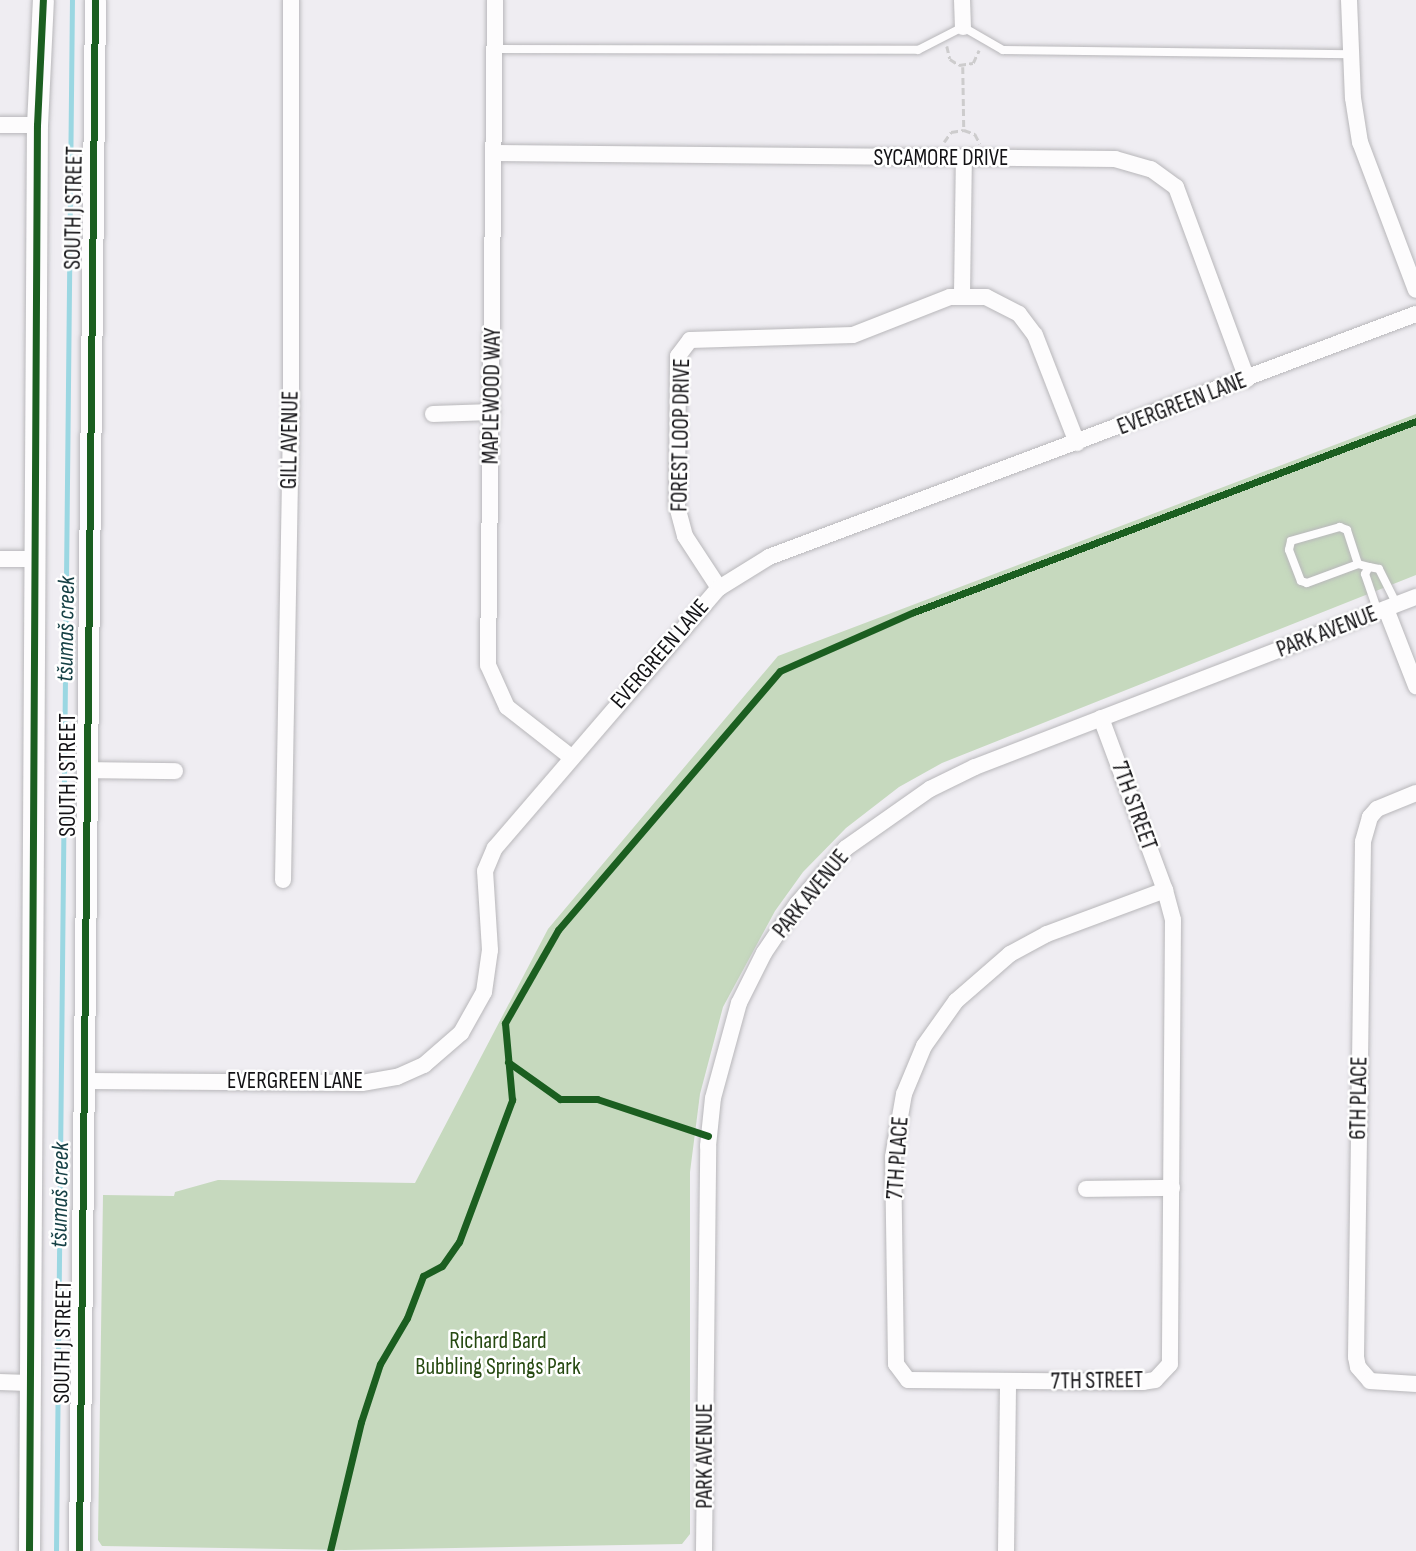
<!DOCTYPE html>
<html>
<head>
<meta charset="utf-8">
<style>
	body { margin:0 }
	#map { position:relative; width:1416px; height:1551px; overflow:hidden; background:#efedf2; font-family:"Sofia Sans Condensed",sans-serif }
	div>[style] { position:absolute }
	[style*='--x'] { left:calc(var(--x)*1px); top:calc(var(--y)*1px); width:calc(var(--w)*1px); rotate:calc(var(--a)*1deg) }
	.green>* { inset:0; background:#c6d9be }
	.stream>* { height:4.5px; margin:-2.25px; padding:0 2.25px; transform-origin:2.25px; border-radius:2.25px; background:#9bd7e2 }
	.path>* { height:2.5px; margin-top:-1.25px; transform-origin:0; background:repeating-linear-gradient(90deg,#cdcccd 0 7px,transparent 0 10.5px) }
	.roads { filter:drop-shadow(0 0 2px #b8b7ba) drop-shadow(0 0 2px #b8b7ba) }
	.service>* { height:8px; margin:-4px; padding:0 4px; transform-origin:4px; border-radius:4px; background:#fdfcfd }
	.minor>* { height:16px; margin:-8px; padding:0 8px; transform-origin:8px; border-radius:8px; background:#fdfcfd }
	.tertiary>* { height:21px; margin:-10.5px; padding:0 10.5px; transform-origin:10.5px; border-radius:10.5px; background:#fdfcfd }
	.cycleway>* { height:7px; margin:-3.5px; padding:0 3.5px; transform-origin:3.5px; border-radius:3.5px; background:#1b5e20 }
	span { translate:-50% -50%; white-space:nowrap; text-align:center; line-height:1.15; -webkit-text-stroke:5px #fff; paint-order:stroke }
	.street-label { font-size:23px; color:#131215 }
	.park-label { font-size:23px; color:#264911 }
	.water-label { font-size:24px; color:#174146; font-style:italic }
</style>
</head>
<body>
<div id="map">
	<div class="green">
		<div style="clip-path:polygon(1416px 414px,1416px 575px,942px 763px,899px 787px,846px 828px,803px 872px,775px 911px,723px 1007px,700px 1094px,690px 1172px,690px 1534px,682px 1544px,345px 1550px,102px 1546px,98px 1540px,103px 1195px,174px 1196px,175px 1192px,218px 1180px,415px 1183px,548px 929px,778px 656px)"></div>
	</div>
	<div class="stream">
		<div style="--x:56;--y:1551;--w:1551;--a:-89.41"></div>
	</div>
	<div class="path">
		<div style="--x:947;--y:46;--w:13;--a:77"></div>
		<div style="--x:950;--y:59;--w:11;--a:34"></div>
		<div style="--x:959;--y:65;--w:14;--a:-8"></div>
		<div style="--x:973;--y:63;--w:14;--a:-65"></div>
		<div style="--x:963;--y:67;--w:63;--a:89.1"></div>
		<div style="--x:944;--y:142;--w:12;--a:-55"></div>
		<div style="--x:951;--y:132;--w:13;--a:-9"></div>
		<div style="--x:964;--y:130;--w:12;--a:20"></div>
		<div style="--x:975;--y:134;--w:11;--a:63"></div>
	</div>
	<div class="roads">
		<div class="service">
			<div style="--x:494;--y:49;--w:424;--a:0.1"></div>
			<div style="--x:918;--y:50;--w:51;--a:-27.1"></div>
			<div style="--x:963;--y:27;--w:46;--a:29.9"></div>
			<div style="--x:1003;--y:50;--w:348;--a:0.7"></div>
			<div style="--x:1358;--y:564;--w:36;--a:-108"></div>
			<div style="--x:1347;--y:530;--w:8;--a:-157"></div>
			<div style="--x:1340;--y:527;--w:51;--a:164.1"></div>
			<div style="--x:1291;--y:541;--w:9;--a:103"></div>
			<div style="--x:1289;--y:550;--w:33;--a:69"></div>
			<div style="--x:1301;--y:581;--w:6;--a:18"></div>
			<div style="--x:1307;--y:583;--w:54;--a:-20.4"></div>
			<div style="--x:1358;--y:564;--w:11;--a:15"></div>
			<div style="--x:1378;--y:612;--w:40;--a:-108.9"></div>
			<div style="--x:1365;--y:574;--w:8;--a:-60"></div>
			<div style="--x:1369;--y:567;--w:10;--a:11"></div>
			<div style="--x:1379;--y:569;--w:40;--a:63.4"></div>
		</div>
		<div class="minor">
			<div style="--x:495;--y:0;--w:665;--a:90.6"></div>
			<div style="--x:488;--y:665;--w:46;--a:65.7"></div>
			<div style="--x:507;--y:707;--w:81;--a:38"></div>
			<div style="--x:962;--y:0;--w:27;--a:88"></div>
			<div style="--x:1349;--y:0;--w:98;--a:87.7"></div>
			<div style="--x:1353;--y:98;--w:45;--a:81"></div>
			<div style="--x:1360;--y:142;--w:158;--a:69.3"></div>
			<div style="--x:0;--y:125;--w:37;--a:0"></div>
			<div style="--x:495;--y:153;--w:620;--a:0.55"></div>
			<div style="--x:1115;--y:159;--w:37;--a:16"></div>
			<div style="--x:1151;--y:169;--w:31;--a:36"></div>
			<div style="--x:1176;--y:187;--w:205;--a:69.7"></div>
			<div style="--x:962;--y:294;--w:136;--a:-89.2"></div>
			<div style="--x:433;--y:414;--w:59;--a:-1.9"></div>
			<div style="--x:0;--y:559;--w:34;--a:0"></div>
			<div style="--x:719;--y:588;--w:62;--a:-123.2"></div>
			<div style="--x:685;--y:536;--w:30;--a:-105"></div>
			<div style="--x:677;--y:507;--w:151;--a:-89.6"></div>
			<div style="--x:678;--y:356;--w:20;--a:-53"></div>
			<div style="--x:690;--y:340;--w:163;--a:-1.8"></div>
			<div style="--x:853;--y:335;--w:104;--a:-21.4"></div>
			<div style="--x:950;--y:297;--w:36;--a:0"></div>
			<div style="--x:986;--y:297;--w:37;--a:27"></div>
			<div style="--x:1019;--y:314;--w:26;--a:53"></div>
			<div style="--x:1035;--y:335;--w:116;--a:68.7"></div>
			<div style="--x:1386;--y:609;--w:83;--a:68.7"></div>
			<div style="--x:1101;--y:718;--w:184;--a:69.6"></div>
			<div style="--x:1165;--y:890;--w:31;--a:75"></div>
			<div style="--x:1173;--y:920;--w:444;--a:90.4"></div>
			<div style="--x:1170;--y:1364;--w:22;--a:133"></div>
			<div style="--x:1155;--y:1380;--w:12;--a:171"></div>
			<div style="--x:1143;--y:1382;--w:235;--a:-179.5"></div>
			<div style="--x:908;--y:1380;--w:20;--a:-127"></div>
			<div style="--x:896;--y:1364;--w:207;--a:-90.8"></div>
			<div style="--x:893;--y:1157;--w:64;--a:-80.1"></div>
			<div style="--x:904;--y:1094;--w:52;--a:-67.4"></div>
			<div style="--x:924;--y:1046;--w:55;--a:-54.6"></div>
			<div style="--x:956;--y:1001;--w:72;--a:-41"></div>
			<div style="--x:1010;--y:954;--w:42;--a:-28.4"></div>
			<div style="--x:1047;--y:934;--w:126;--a:-20.4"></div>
			<div style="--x:87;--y:770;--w:88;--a:0.7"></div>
			<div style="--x:1416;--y:793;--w:42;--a:157.7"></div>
			<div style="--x:1377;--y:809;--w:11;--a:131"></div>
			<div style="--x:1370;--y:817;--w:26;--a:106"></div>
			<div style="--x:1363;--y:842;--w:515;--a:90.78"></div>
			<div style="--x:1356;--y:1357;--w:10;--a:79"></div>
			<div style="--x:1358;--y:1367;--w:18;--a:49"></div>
			<div style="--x:1370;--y:1381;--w:46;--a:3.7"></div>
			<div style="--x:283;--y:880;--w:480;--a:-89"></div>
			<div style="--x:291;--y:400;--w:400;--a:-90"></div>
			<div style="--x:87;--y:1081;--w:275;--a:0.4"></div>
			<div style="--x:362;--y:1083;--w:36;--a:-10"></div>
			<div style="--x:397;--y:1077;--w:30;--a:-24"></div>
			<div style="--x:424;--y:1065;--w:49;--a:-40.9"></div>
			<div style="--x:461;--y:1033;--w:47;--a:-60.7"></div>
			<div style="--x:484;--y:992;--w:42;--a:-81.9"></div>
			<div style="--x:490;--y:950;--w:79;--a:-93.6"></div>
			<div style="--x:485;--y:871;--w:25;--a:-67"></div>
			<div style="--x:495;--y:848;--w:343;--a:-49.3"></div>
			<div style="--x:719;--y:588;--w:59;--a:-31.8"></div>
			<div style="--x:769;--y:557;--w:691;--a:-20.59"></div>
			<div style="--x:1086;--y:1189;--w:86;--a:-0.7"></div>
			<div style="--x:0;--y:1382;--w:28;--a:2"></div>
			<div style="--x:704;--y:1551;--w:405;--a:-89.4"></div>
			<div style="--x:708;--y:1146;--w:48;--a:-84.1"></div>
			<div style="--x:713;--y:1098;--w:98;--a:-74.7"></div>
			<div style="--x:739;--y:1003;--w:56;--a:-63.4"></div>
			<div style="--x:764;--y:953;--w:59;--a:-56"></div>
			<div style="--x:797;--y:904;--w:74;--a:-48.8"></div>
			<div style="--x:846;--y:848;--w:103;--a:-35.1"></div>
			<div style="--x:930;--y:789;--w:50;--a:-26.1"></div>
			<div style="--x:975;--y:767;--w:473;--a:-21.1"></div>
			<div style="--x:1006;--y:1551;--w:168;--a:-89.3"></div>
		</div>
		<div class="tertiary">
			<div style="--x:29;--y:1551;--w:1426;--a:-89.68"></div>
			<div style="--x:37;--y:125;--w:125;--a:-87.3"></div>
			<div style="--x:79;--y:1551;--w:1551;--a:-89.41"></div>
		</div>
	</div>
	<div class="cycleway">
		<div style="--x:508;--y:1062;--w:64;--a:35.4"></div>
		<div style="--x:560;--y:1099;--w:37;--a:0"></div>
		<div style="--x:597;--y:1099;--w:117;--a:18.4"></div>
		<div style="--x:29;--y:1551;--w:1426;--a:-89.68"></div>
		<div style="--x:37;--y:125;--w:125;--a:-87.3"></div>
		<div style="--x:79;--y:1551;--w:1551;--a:-89.41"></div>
		<div style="--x:330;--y:1551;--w:133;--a:-76.5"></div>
		<div style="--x:361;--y:1422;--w:61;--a:-71.9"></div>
		<div style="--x:380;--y:1364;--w:53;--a:-59.6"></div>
		<div style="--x:407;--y:1318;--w:45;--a:-69.1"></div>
		<div style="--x:423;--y:1276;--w:21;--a:-28"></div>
		<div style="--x:442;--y:1266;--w:29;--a:-55"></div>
		<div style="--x:459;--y:1242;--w:152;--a:-69.5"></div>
		<div style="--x:512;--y:1100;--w:77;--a:-95.2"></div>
		<div style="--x:505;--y:1023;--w:107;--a:-60.3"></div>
		<div style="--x:558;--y:930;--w:341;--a:-49.4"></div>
		<div style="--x:780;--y:671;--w:146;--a:-23.8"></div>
		<div style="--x:914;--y:612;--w:537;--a:-20.83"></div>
	</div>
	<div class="street-label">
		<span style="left:941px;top:158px">SYCAMORE DRIVE</span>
		<span style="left:74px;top:208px;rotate:-89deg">SOUTH J STREET</span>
		<span style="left:492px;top:396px;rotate:-89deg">MAPLEWOOD WAY</span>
		<span style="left:1182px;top:404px;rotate:-21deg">EVERGREEN LANE</span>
		<span style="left:681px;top:435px;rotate:-89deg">FOREST LOOP DRIVE</span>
		<span style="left:290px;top:440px;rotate:-89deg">GILL AVENUE</span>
		<span style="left:1327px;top:632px;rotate:-21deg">PARK AVENUE</span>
		<span style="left:660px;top:654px;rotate:-49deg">EVERGREEN LANE</span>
		<span style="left:68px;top:775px;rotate:-90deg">SOUTH J STREET</span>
		<span style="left:1134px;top:806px;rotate:70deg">7TH STREET</span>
		<span style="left:811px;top:894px;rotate:-51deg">PARK AVENUE</span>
		<span style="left:295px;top:1081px">EVERGREEN LANE</span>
		<span style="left:1359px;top:1098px;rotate:-89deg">6TH PLACE</span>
		<span style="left:898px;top:1158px;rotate:-86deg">7TH PLACE</span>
		<span style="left:63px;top:1342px;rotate:-89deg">SOUTH J STREET</span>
		<span style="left:1097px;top:1381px;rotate:-1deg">7TH STREET</span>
		<span style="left:705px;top:1456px;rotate:-90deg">PARK AVENUE</span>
	</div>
	<div class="park-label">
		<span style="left:498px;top:1354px">Richard Bard<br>Bubbling Springs Park</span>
	</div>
	<div class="water-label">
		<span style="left:66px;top:629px;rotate:-89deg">tšumaš creek</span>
		<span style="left:60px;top:1195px;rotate:-89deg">tšumaš creek</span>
	</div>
</div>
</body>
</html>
